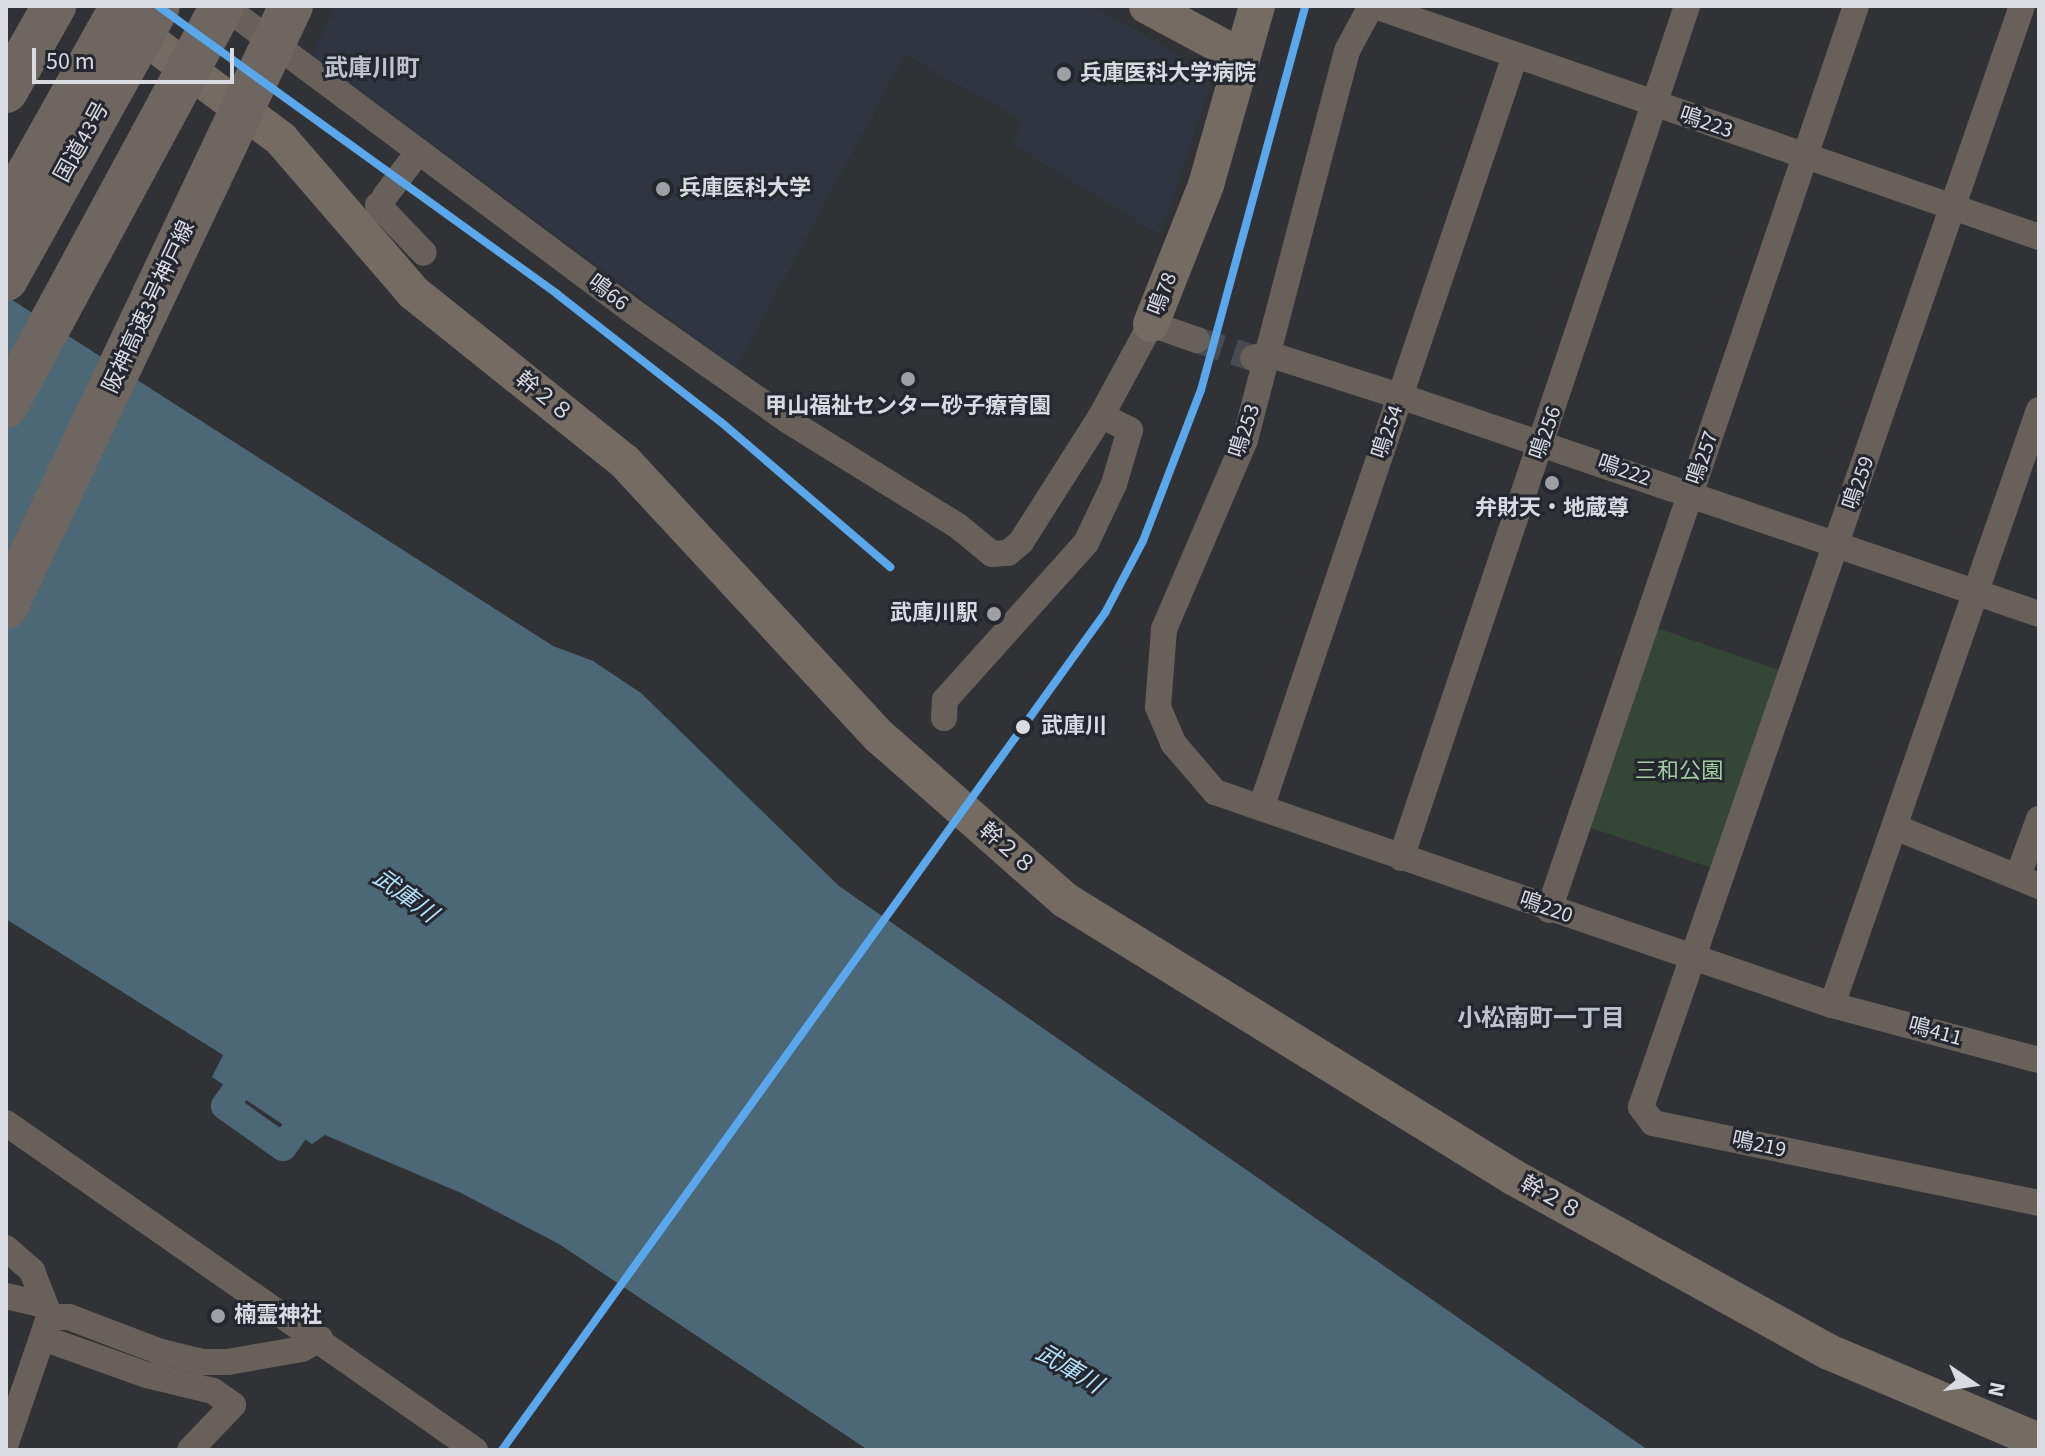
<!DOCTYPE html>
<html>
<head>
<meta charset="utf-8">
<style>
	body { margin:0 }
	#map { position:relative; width:2045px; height:1456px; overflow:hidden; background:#303236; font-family:"Source Sans 3","Noto Sans JP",sans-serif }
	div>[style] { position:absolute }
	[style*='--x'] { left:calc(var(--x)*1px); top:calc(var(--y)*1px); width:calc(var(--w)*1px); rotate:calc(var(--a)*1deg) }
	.built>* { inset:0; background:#313541 }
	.green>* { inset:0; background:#344636 }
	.water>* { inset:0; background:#4c6776 }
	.canal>* { height:28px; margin:-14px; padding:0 14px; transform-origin:14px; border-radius:14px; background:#4c6776 }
	.street-tunnel>* { height:26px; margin-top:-13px; transform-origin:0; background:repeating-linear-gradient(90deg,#494b50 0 26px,transparent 0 39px) }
	.street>* { height:26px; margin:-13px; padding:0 13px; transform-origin:13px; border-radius:13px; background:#68615b }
	.secondary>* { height:36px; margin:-18px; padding:0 18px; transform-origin:18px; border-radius:18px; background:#746b63 }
	.highway>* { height:44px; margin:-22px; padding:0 22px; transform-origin:22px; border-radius:22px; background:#6e6660 }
	.highway-bridge>* { height:44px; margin:-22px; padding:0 22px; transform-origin:22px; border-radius:22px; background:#6e6660 }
	.rail-1>* { height:8px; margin:-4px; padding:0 4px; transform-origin:4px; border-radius:4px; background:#5aa8eb }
	.dots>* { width:22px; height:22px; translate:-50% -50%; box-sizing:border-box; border:4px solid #24272e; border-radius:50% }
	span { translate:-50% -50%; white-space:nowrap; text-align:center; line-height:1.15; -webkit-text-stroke:6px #24272e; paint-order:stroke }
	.poi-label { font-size:22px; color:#d9dbe0; font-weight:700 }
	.left { translate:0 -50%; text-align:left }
	.right { translate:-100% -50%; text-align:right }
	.street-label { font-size:22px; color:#d9dbe0 }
	.stop-label { font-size:22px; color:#d9dbe0; font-weight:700 }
	.park-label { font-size:22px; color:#a2cda5 }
	.neighbourhood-label { font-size:24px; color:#bec2cb; font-weight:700 }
	.water-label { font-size:24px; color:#b5e1fb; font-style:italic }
	.frame { position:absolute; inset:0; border:8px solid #d9dbe0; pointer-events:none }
	.north { position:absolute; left:1933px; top:1344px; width:80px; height:80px; -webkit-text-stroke:6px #24272e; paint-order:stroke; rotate:103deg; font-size:22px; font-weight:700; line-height:32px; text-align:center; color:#d9dbe0 }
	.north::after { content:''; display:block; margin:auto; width:28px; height:36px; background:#d9dbe0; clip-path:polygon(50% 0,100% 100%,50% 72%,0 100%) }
	.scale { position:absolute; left:32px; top:48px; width:202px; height:36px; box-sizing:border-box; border:4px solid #d9dbe0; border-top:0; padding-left:10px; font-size:24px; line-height:28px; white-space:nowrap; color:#d9dbe0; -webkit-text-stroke:6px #24272e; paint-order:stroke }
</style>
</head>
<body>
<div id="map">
	<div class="built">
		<div style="clip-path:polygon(335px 6px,1093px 6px,1214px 74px,1160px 235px,1012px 144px,1023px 121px,905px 55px,736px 368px,313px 56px)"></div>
	</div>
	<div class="green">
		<div style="clip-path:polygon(1654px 627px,1788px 673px,1721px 871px,1585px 826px)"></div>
	</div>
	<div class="water">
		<div style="clip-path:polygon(6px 296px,553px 646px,593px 661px,641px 693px,839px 886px,1648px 1450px,868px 1450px,559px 1244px,461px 1193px,325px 1135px,312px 1144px,212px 1077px,223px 1055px,6px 919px)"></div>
	</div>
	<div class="canal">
		<div style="--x:235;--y:1092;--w:17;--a:126"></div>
		<div style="--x:225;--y:1106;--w:71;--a:35.3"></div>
		<div style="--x:283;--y:1147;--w:19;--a:-54"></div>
	</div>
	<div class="street-tunnel">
		<div style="--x:1197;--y:340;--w:59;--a:17.8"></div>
	</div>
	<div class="street">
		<div style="--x:224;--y:6;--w:513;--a:36.76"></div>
		<div style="--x:635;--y:313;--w:186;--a:35.1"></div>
		<div style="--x:787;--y:420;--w:201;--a:31.8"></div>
		<div style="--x:958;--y:526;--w:44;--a:39.5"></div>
		<div style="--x:992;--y:554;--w:16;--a:-4"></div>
		<div style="--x:1008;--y:553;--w:17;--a:-40"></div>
		<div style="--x:1021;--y:542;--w:149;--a:-57.6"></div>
		<div style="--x:1101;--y:416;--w:105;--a:-61.5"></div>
		<div style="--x:1151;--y:324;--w:49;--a:19.2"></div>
		<div style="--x:1371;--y:6;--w:51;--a:118.1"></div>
		<div style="--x:1347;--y:51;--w:402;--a:104.7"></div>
		<div style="--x:1245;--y:440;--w:206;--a:113.2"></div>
		<div style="--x:1164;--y:629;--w:78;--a:94.4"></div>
		<div style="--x:1158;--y:707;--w:39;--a:67"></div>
		<div style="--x:1173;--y:743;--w:65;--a:49.4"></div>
		<div style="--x:1215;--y:792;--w:653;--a:19.05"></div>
		<div style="--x:1832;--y:1005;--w:214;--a:14.9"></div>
		<div style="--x:1375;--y:6;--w:703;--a:19.18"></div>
		<div style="--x:2022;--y:6;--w:1165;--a:109.09"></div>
		<div style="--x:1641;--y:1107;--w:20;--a:53"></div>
		<div style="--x:1653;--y:1123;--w:394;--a:11.7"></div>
		<div style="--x:385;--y:196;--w:56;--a:-52.9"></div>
		<div style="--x:378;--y:205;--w:66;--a:46.2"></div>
		<div style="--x:1253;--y:358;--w:16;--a:-15"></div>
		<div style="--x:1268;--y:354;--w:139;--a:17.7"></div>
		<div style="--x:1400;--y:396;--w:675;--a:18.84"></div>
		<div style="--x:944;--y:718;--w:18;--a:-87"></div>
		<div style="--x:945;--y:700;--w:211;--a:-48.1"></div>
		<div style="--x:1086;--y:543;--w:65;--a:-64.6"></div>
		<div style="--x:1114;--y:484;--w:56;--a:-73.5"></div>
		<div style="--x:1130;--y:430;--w:22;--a:-153"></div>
		<div style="--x:1261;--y:808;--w:794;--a:-71.34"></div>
		<div style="--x:1895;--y:827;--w:156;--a:22.3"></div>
		<div style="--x:1401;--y:858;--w:899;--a:-71.44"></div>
		<div style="--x:2018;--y:876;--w:61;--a:-69.8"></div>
		<div style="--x:1549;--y:910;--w:955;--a:-71.24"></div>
		<div style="--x:1832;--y:1005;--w:630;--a:-70.82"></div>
		<div style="--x:6;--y:1123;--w:572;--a:34.89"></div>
		<div style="--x:6;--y:1248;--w:35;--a:41"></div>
		<div style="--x:32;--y:1271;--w:49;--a:68.6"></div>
		<div style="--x:50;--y:1317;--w:19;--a:0"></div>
		<div style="--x:69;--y:1317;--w:95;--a:20.9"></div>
		<div style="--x:158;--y:1351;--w:45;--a:14"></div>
		<div style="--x:202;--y:1362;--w:26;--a:0"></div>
		<div style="--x:228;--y:1362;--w:75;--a:-10"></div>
		<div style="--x:302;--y:1349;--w:21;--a:-29"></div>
		<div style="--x:6;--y:1296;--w:40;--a:13"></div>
		<div style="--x:43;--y:1338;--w:110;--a:19.6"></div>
		<div style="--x:147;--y:1375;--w:68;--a:13.6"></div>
		<div style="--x:213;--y:1391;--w:24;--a:35"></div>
		<div style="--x:233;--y:1405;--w:62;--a:133.7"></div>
		<div style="--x:6;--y:1443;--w:130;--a:-71.1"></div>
	</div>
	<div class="secondary">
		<div style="--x:1147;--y:6;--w:108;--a:28.2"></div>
		<div style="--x:122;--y:20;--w:199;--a:36.8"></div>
		<div style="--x:281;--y:139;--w:203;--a:49.2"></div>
		<div style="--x:414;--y:293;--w:270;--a:38.7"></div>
		<div style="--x:625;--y:462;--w:375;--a:47.2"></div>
		<div style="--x:880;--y:737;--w:247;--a:41.4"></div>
		<div style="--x:1065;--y:900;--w:527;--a:31.73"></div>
		<div style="--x:1513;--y:1177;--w:361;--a:29"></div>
		<div style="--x:1829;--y:1352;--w:228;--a:23"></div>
		<div style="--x:1151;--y:324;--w:149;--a:-68.4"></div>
		<div style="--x:1206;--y:185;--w:186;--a:-74.1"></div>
	</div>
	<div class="highway">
		<div style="--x:6;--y:91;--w:98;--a:-60.5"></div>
	</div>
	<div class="highway-bridge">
		<div style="--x:6;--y:213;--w:237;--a:-60.7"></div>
		<div style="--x:6;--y:279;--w:312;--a:-60.9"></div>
		<div style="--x:6;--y:406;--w:455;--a:-61.6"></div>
		<div style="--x:6;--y:607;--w:665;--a:-64.63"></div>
	</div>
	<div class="rail-1">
		<div style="--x:158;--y:6;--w:492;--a:35.8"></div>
		<div style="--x:557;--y:294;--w:208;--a:38"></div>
		<div style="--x:721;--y:422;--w:223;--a:40.6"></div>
		<div style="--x:502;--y:1450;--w:1032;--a:-54.23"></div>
		<div style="--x:1105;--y:613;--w:81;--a:-62.2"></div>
		<div style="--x:1143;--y:541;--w:162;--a:-69"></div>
		<div style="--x:1201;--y:390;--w:398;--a:-74.8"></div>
	</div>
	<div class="dots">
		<div style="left:1064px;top:74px;background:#9ea0a4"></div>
		<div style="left:663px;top:189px;background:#9ea0a4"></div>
		<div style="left:908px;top:379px;background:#9ea0a4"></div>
		<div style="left:1552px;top:483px;background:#9ea0a4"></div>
		<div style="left:994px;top:614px;background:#9ea0a4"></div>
		<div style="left:1023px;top:727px;background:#d9dbe0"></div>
		<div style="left:218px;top:1316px;background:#9ea0a4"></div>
	</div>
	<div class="poi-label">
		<span class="left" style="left:1080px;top:74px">兵庫医科大学病院</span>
		<span class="left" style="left:679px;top:189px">兵庫医科大学</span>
		<span style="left:908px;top:407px">甲山福祉センター砂子療育園</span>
		<span style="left:1552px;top:509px">弁財天・地蔵尊</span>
		<span class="right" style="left:978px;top:614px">武庫川駅</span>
		<span class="left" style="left:234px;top:1316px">楠霊神社</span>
	</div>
	<div class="street-label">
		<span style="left:1706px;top:123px;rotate:19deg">鳴223</span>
		<span style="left:82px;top:142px;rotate:-61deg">国道43号</span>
		<span style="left:608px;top:293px;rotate:37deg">鳴66</span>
		<span style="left:1163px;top:294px;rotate:-69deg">鳴78</span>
		<span style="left:149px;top:307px;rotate:-65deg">阪神高速3号神戸線</span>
		<span style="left:544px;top:397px;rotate:39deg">幹２８</span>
		<span style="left:1245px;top:431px;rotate:-72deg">鳴253</span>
		<span style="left:1388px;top:432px;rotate:-71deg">鳴254</span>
		<span style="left:1546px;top:433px;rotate:-71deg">鳴256</span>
		<span style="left:1703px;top:458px;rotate:-71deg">鳴257</span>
		<span style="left:1624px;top:471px;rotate:19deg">鳴222</span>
		<span style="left:1859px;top:483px;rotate:-71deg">鳴259</span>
		<span style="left:1007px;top:849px;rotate:41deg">幹２８</span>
		<span style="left:1546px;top:908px;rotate:19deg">鳴220</span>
		<span style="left:1935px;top:1032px;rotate:15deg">鳴411</span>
		<span style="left:1759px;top:1145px;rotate:12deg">鳴219</span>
		<span style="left:1551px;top:1198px;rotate:29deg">幹２８</span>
	</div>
	<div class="stop-label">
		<span class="left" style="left:1041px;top:727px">武庫川</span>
	</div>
	<div class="park-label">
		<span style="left:1679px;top:772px">三和公園</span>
	</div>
	<div class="neighbourhood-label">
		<span style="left:372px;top:69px">武庫川町</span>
		<span style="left:1541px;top:1019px">小松南町一丁目</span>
	</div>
	<div class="water-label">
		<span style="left:405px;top:896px;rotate:36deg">武庫川</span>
		<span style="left:1069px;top:1369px;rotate:31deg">武庫川</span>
	</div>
	<div class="frame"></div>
	<div class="north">N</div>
	<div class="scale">50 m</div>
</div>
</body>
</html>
